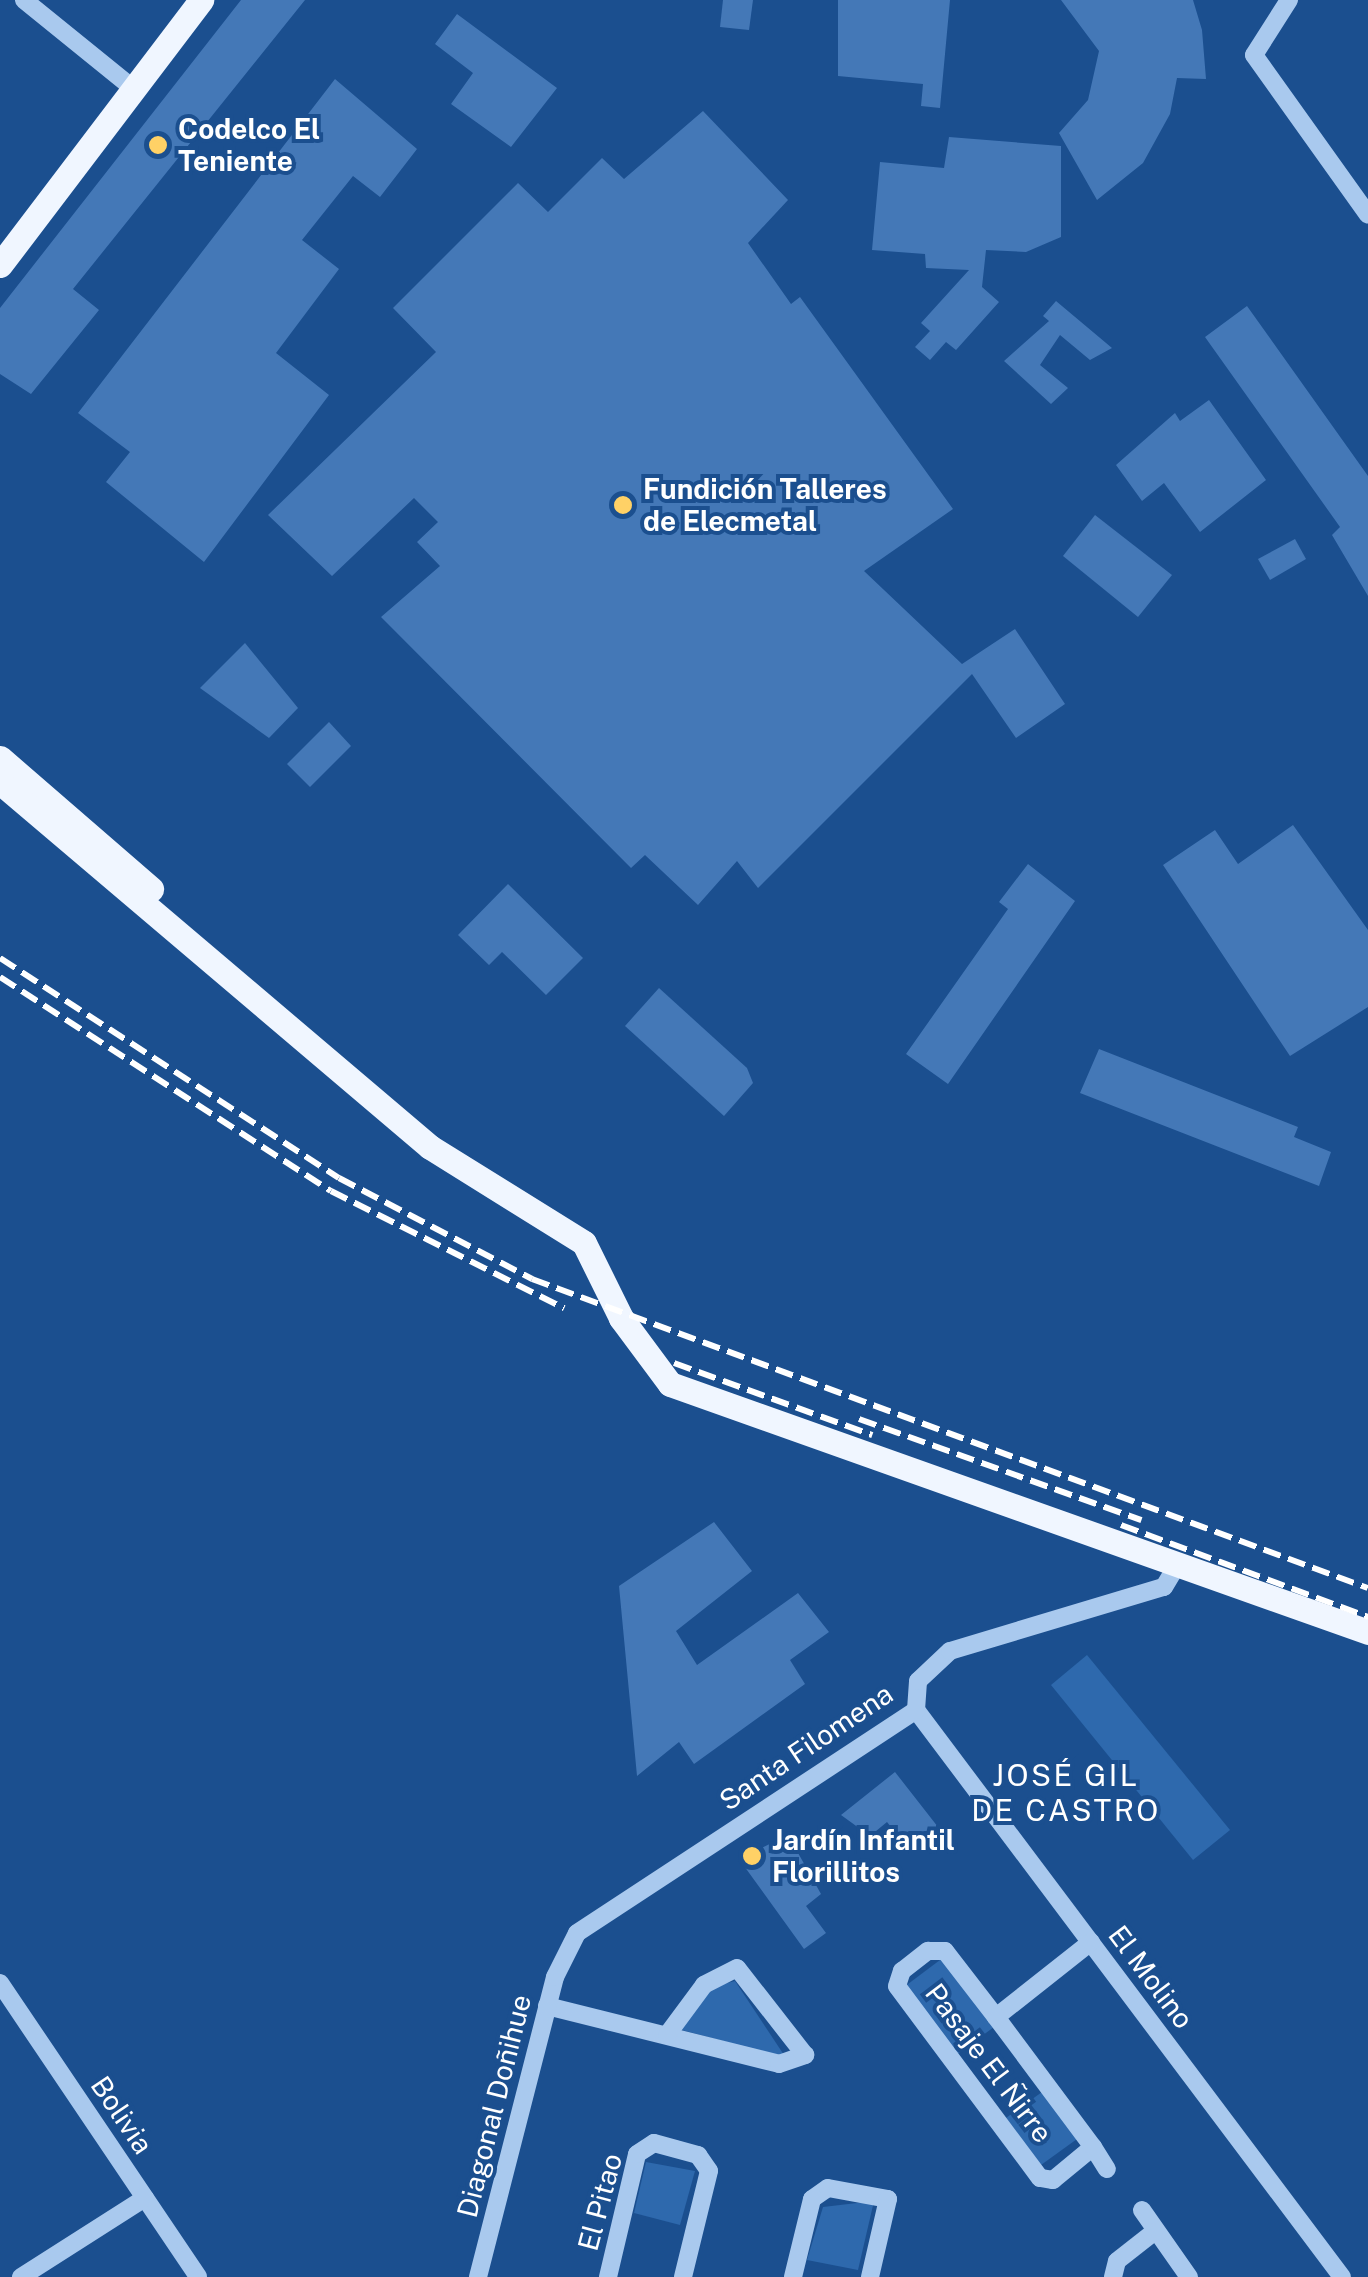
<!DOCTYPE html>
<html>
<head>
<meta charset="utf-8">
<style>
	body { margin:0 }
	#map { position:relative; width:1368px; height:2277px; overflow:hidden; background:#1b4f8f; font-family:"Public Sans",sans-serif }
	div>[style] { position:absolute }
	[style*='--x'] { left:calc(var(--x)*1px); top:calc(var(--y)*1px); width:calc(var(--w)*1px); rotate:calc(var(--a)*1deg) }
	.green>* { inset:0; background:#2e69ad }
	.building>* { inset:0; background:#4478b7 }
	.minor>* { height:18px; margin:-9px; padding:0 9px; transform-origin:9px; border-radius:9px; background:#a9c9ee }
	.major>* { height:25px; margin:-12.5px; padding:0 12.5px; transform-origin:12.5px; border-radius:12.5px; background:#f0f6ff }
	.rail>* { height:6px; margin-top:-3px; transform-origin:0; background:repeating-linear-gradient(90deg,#fff 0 18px,transparent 0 26px) }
	.dots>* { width:28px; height:28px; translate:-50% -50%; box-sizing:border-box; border:5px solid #1b4f8f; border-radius:50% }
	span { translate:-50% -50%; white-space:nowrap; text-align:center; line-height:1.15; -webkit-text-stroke:8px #1b4f8f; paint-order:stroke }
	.poi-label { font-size:28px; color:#fff; font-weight:700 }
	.left { translate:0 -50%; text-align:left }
	.street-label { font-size:28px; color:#fff }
	.neighbourhood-label { font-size:30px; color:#fff; letter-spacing:2.5px }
</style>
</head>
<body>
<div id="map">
	<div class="green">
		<div style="clip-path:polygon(1087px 1655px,1230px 1830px,1193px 1860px,1051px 1685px)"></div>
		<div style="clip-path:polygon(944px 1957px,994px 2027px,956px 2055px,904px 1987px)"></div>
		<div style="clip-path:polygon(735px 1981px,786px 2058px,682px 2030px,684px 2012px,708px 1988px)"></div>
		<div style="clip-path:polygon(1042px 2092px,1077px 2139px,1041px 2165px,1006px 2118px)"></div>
		<div style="clip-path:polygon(646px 2162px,695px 2171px,680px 2225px,634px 2213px)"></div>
		<div style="clip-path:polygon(874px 2201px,858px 2270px,807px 2260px,823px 2207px)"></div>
	</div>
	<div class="building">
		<div style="clip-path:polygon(241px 0,305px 0,73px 289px,99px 310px,31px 394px,0 374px,0 308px)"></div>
		<div style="clip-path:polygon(723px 0,753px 0,749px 30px,720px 27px)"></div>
		<div style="clip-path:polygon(838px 0,950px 0,940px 108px,921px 106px,923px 84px,838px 76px)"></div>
		<div style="clip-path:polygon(1061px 0,1193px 0,1202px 30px,1206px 79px,1177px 78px,1170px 114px,1143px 163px,1097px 200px,1059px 133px,1088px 100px,1099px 51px)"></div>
		<div style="clip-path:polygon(457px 14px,557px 88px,511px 147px,451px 104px,473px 73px,435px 44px)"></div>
		<div style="clip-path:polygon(335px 79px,417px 149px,380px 197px,353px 176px,302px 240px,339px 269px,276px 353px,329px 395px,204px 562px,106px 482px,130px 452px,78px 413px)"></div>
		<div style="clip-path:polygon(703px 111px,788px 200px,748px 243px,791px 304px,800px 297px,953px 509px,864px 571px,962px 664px,1015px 629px,1065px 704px,1016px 738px,972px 674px,758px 888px,737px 861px,698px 905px,645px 855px,631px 868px,381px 617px,440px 566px,417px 542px,438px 522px,414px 498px,332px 576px,268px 515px,436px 352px,393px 308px,518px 183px,548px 212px,602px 158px,624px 179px)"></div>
		<div style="clip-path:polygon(949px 137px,1061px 146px,1061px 237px,1026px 252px,986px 250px,982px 287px,999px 302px,956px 350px,946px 342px,930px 360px,915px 347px,930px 331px,921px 323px,969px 270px,926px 268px,925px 254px,872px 250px,880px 162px,944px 168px)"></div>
		<div style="clip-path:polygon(1056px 301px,1112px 348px,1090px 360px,1060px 335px,1040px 365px,1068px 388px,1051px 404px,1004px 361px,1049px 321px,1043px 316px)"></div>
		<div style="clip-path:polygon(1247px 306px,1368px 476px,1368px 596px,1332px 535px,1340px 527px,1205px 337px)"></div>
		<div style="clip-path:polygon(1209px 400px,1266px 480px,1200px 532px,1164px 483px,1142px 501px,1116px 465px,1175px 413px,1180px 421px)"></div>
		<div style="clip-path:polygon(1095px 515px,1172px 575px,1138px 617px,1063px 556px)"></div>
		<div style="clip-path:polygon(1295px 539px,1306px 559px,1270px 580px,1258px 559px)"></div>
		<div style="clip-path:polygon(245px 643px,298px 708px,269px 738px,200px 688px)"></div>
		<div style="clip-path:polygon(329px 722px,351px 746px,310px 787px,287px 764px)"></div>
		<div style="clip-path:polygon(1293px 825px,1368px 930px,1368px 1007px,1290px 1056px,1163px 865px,1215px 830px,1238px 864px)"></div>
		<div style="clip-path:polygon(1028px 864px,1075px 901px,948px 1084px,906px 1054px,1008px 909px,999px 902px)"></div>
		<div style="clip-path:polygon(508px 884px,583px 958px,546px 995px,502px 952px,489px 965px,458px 935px)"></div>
		<div style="clip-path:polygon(659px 988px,747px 1068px,753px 1083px,724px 1116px,625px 1026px)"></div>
		<div style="clip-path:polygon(1099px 1049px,1298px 1127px,1294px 1137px,1331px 1152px,1319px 1186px,1080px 1093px)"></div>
		<div style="clip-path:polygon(714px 1522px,752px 1571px,676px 1631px,697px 1665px,798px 1593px,829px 1632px,790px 1660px,805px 1684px,694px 1764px,679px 1742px,637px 1776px,619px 1586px)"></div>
		<div style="clip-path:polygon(895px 1772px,938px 1827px,909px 1850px,887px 1822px,870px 1836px,841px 1815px)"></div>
		<div style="clip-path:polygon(788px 1835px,821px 1894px,806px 1906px,826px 1933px,804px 1949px,739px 1859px)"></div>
	</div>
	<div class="minor">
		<div style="--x:24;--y:0;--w:141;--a:39"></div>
		<div style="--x:1289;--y:0;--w:65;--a:122.5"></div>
		<div style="--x:1254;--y:55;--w:196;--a:54.5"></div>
		<div style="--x:916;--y:1710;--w:709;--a:53.08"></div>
		<div style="--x:0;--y:1983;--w:354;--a:56"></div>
		<div style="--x:547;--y:2006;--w:239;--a:14"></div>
		<div style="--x:779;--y:2064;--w:28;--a:-19"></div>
		<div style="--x:805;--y:2055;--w:110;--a:-128"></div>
		<div style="--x:737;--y:1968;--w:37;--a:153"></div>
		<div style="--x:704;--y:1985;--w:62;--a:126.5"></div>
		<div style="--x:996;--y:2017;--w:121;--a:-38.3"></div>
		<div style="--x:1093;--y:2147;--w:52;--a:140.5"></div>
		<div style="--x:1053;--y:2180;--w:13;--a:-171"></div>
		<div style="--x:1040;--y:2178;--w:239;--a:-126.7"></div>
		<div style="--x:897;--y:1986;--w:16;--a:-72"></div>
		<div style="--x:902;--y:1971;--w:33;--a:-38"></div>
		<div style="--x:928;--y:1951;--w:17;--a:0"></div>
		<div style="--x:945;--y:1951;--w:83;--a:52.3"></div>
		<div style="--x:996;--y:2017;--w:162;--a:53.3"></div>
		<div style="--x:1093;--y:2147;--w:26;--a:58"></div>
		<div style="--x:1142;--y:2210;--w:82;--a:55"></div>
		<div style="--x:21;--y:2277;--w:147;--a:-32.5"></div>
		<div style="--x:478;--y:2277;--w:310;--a:-75.6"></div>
		<div style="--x:555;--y:1977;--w:49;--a:-63.4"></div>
		<div style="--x:577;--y:1933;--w:406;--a:-33.3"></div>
		<div style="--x:916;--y:1710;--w:29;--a:-86"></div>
		<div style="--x:918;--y:1681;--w:44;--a:-43.2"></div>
		<div style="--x:950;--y:1651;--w:223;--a:-16.7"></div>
		<div style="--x:1164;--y:1587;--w:26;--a:-59"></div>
		<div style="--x:608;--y:2277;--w:126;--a:-76.7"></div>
		<div style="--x:637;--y:2154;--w:20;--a:-33"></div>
		<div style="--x:654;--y:2143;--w:46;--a:15.3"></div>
		<div style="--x:698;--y:2155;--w:19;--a:55"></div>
		<div style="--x:709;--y:2171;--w:109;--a:103.8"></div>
		<div style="--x:793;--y:2277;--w:80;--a:-76.3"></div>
		<div style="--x:812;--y:2199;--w:19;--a:-35"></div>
		<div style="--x:828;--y:2188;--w:61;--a:10.4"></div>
		<div style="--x:888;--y:2199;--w:80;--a:103"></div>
		<div style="--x:1113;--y:2277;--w:16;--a:-76"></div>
		<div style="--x:1117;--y:2261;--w:47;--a:-38.1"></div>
	</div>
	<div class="major">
		<div style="--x:0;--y:265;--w:333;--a:-52.8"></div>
		<div style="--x:0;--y:758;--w:200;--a:40.9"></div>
		<div style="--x:0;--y:782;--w:564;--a:40.33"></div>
		<div style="--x:430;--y:1147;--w:181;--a:31.9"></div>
		<div style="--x:584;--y:1243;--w:84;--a:63.7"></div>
		<div style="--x:621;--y:1318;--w:82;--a:53.4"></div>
		<div style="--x:670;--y:1384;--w:741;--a:19.56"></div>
	</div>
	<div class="rail">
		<div style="--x:0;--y:958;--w:404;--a:33"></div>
		<div style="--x:339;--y:1178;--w:218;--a:27.6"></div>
		<div style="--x:532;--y:1279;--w:891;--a:20.29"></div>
		<div style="--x:0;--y:977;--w:394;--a:32.9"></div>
		<div style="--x:331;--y:1191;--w:261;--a:26.7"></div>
		<div style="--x:674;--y:1363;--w:211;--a:20"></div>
		<div style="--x:859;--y:1419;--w:300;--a:19.7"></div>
		<div style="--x:1121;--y:1525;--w:264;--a:20.4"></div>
	</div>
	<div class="dots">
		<div style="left:158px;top:145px;background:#ffd166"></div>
		<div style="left:623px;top:505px;background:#ffd166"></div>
		<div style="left:752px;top:1856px;background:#ffd166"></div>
	</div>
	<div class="poi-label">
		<span class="left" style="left:178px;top:145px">Codelco El<br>Teniente</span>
		<span class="left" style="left:643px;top:505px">Fundición Talleres<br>de Elecmetal</span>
		<span class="left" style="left:772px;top:1856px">Jardín Infantil<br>Florillitos</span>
	</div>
	<div class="street-label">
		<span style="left:806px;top:1747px;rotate:-34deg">Santa Filomena</span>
		<span style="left:1151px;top:1977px;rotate:53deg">El Molino</span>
		<span style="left:989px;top:2063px;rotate:53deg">Pasaje El Ñirre</span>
		<span style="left:494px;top:2106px;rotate:-76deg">Diagonal Doñihue</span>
		<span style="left:122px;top:2115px;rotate:56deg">Bolivia</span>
		<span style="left:600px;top:2202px;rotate:-75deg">El Pitao</span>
	</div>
	<div class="neighbourhood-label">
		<span style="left:1066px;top:1792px">JOSÉ GIL<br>DE CASTRO</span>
	</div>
</div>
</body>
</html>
